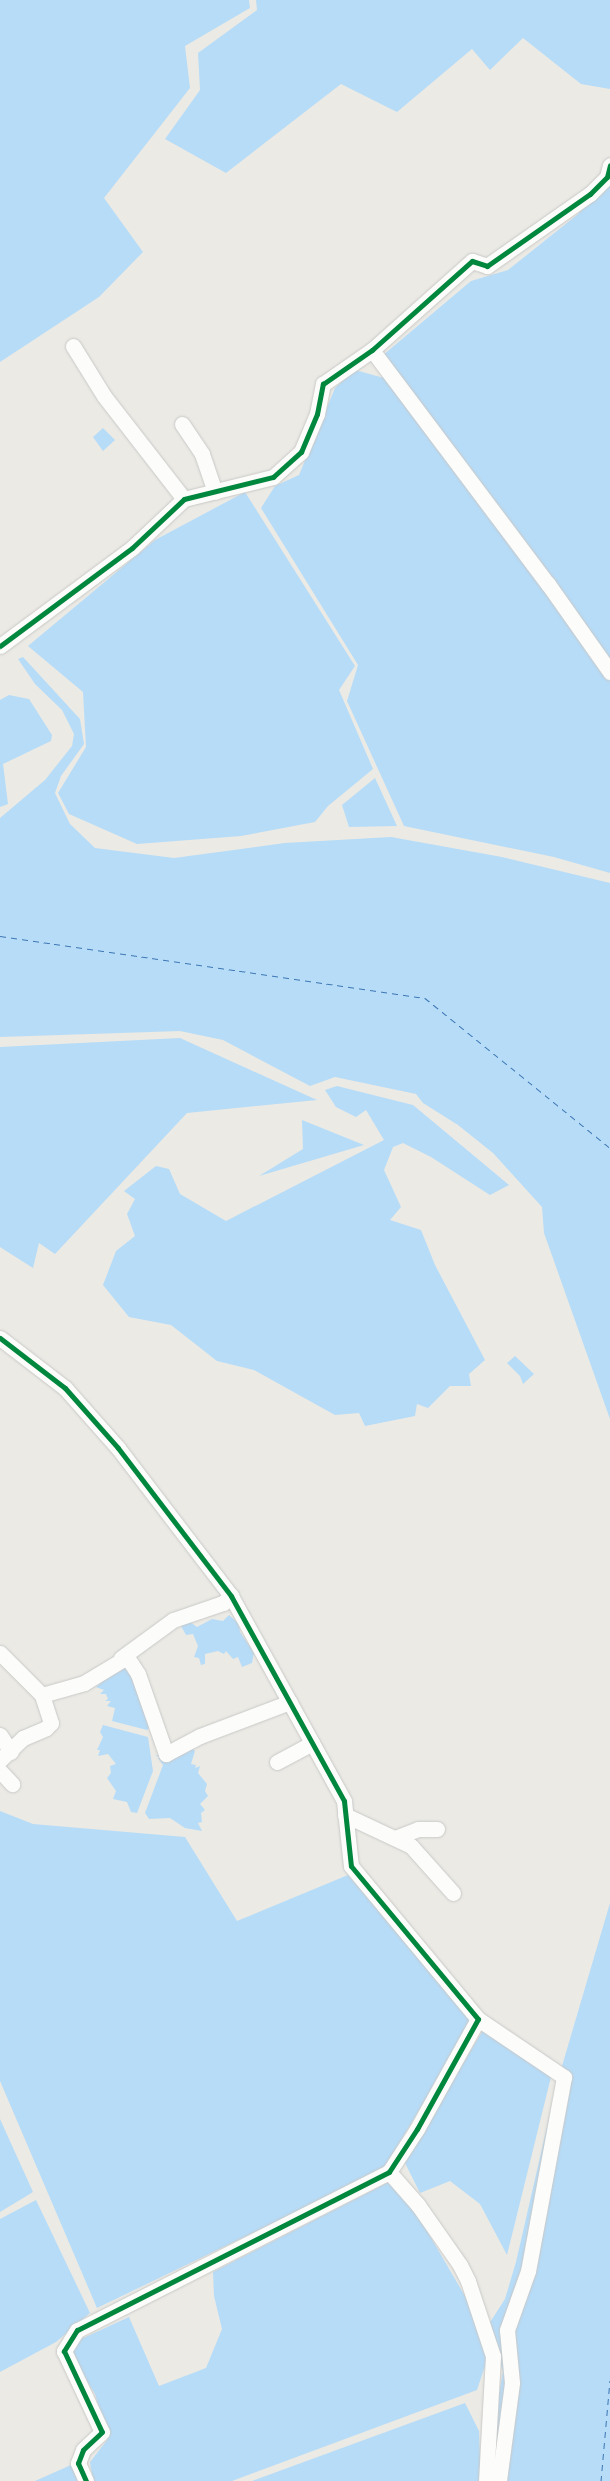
<!DOCTYPE html>
<html>
<head>
<meta charset="utf-8">
<style>
	body { margin:0 }
	#map { position:relative; width:610px; height:2481px; overflow:hidden; background:#ebeae5; font-family:Montserrat,sans-serif }
	div>[style] { position:absolute }
	[style*='--x'] { left:calc(var(--x)*1px); top:calc(var(--y)*1px); width:calc(var(--w)*1px); rotate:calc(var(--a)*1deg) }
	.water>* { inset:0; background:#b7dcf7 }
	.ferry>* { height:1px; margin-top:-0.5px; transform-origin:0; background:repeating-linear-gradient(90deg,#3b76b4 0 6px,transparent 0 11px) }
	.roads { filter:drop-shadow(0 0 1px #c8c8c7) drop-shadow(0 0 1px #c8c8c7) }
	.street>* { height:15px; margin:-7.5px; padding:0 7.5px; transform-origin:7.5px; border-radius:7.5px; background:#fcfcfb }
	.cycleway>* { height:5px; margin:-2.5px; padding:0 2.5px; transform-origin:2.5px; border-radius:2.5px; background:#00873e }
	span { translate:-50% -50%; white-space:nowrap; text-align:center; line-height:1.15; -webkit-text-stroke:4.5px #fff; paint-order:stroke }
</style>
</head>
<body>
<div id="map">
	<div class="water">
		<div style="clip-path:polygon(0 0,249px 0,250px 8px,185px 46px,190px 88px,104px 198px,143px 252px,99px 297px,0 362px)"></div>
		<div style="clip-path:polygon(256px 0,610px 0,610px 89px,581px 84px,523px 38px,490px 70px,472px 49px,397px 112px,341px 84px,226px 173px,165px 139px,200px 90px,198px 53px,257px 10px)"></div>
		<div style="clip-path:polygon(610px 181px,610px 665px,382px 356px,471px 281px,508px 270px,577px 215px)"></div>
		<div style="clip-path:polygon(355px 370px,384px 378px,526px 559px,610px 681px,610px 873px,554px 857px,404px 826px,347px 701px,358px 665px,261px 508px,275px 486px,299px 475px,335px 388px)"></div>
		<div style="clip-path:polygon(103px 428px,115px 440px,103px 451px,93px 437px)"></div>
		<div style="clip-path:polygon(245px 492px,355px 666px,339px 690px,373px 769px,328px 806px,315px 822px,241px 836px,137px 844px,69px 814px,58px 793px,86px 747px,83px 692px,28px 646px,155px 540px)"></div>
		<div style="clip-path:polygon(23px 657px,80px 719px,84px 744px,61px 776px,55px 793px,70px 824px,95px 848px,174px 858px,285px 843px,391px 837px,502px 857px,610px 883px,610px 1419px,544px 1233px,542px 1207px,493px 1153px,458px 1125px,423px 1103px,416px 1094px,335px 1077px,310px 1086px,223px 1040px,180px 1031px,0 1037px,0 818px,45px 780px,72px 746px,74px 734px,62px 710px,35px 684px,18px 659px)"></div>
		<div style="clip-path:polygon(9px 695px,29px 699px,52px 735px,51px 741px,3px 764px,8px 804px,0 807px,0 700px)"></div>
		<div style="clip-path:polygon(375px 778px,397px 826px,349px 827px,342px 805px)"></div>
		<div style="clip-path:polygon(180px 1038px,317px 1100px,187px 1113px,55px 1254px,39px 1243px,33px 1268px,0 1247px,0 1047px)"></div>
		<div style="clip-path:polygon(337px 1086px,413px 1105px,509px 1185px,490px 1195px,431px 1157px,403px 1143px,393px 1147px,384px 1170px,401px 1207px,390px 1220px,421px 1230px,435px 1265px,485px 1360px,469px 1374px,471px 1386px,450px 1386px,428px 1408px,417px 1404px,415px 1416px,365px 1426px,359px 1413px,335px 1415px,254px 1370px,217px 1361px,171px 1325px,129px 1317px,103px 1285px,116px 1251px,135px 1236px,127px 1214px,135px 1199px,124px 1191px,156px 1166px,169px 1169px,180px 1194px,226px 1221px,384px 1140px,366px 1110px,356px 1117px,336px 1107px,325px 1090px)"></div>
		<div style="clip-path:polygon(302px 1120px,364px 1145px,259px 1176px,303px 1149px)"></div>
		<div style="clip-path:polygon(515px 1356px,534px 1374px,523px 1384px,520px 1376px,507px 1363px)"></div>
		<div style="clip-path:polygon(229px 1615px,239px 1624px,240px 1632px,254px 1653px,252px 1663px,242px 1667px,238px 1657px,233px 1659px,226px 1651px,224px 1654px,218px 1651px,205px 1654px,205px 1664px,201px 1665px,199px 1658px,194px 1657px,198px 1646px,193px 1634px,186px 1635px,180px 1624px,190px 1622px,197px 1627px,212px 1619px,223px 1621px)"></div>
		<div style="clip-path:polygon(124px 1663px,131px 1668px,155px 1723px,147px 1730px,112px 1721px,115px 1708px,107px 1706px,111px 1701px,105px 1701px,108px 1699px,106px 1694px,100px 1694px,104px 1690px,96px 1687px)"></div>
		<div style="clip-path:polygon(103px 1725px,148px 1737px,153px 1771px,137px 1813px,131px 1812px,127px 1802px,113px 1799px,116px 1791px,107px 1778px,111px 1773px,110px 1766px,116px 1764px,108px 1754px,98px 1756px,100px 1750px,97px 1750px,103px 1737px,100px 1732px)"></div>
		<div style="clip-path:polygon(190px 1746px,195px 1751px,191px 1764px,196px 1765px,195px 1768px,200px 1766px,198px 1773px,207px 1784px,205px 1791px,208px 1796px,200px 1804px,205px 1810px,201px 1813px,202px 1822px,198px 1823px,202px 1831px,185px 1828px,170px 1818px,149px 1819px,145px 1813px,163px 1765px,158px 1758px,164px 1757px,155px 1756px)"></div>
		<div style="clip-path:polygon(0 1811px,33px 1824px,185px 1837px,237px 1921px,348px 1875px,472px 2022px,383px 2170px,97px 2308px,0 2081px)"></div>
		<div style="clip-path:polygon(610px 1903px,610px 2481px,491px 2481px,490px 2446px,503px 2371px,487px 2327px,505px 2299px,516px 2262px,557px 2083px)"></div>
		<div style="clip-path:polygon(485px 2027px,552px 2073px,507px 2255px,480px 2204px,450px 2181px,420px 2193px,404px 2161px)"></div>
		<div style="clip-path:polygon(0 2119px,33px 2192px,0 2212px)"></div>
		<div style="clip-path:polygon(391px 2181px,416px 2212px,469px 2303px,487px 2360px,477px 2390px,232px 2481px,93px 2481px,90px 2462px,108px 2439px,95px 2394px,78px 2367px,71px 2349px,79px 2340px,129px 2317px,159px 2386px,206px 2368px,222px 2329px,214px 2296px,213px 2272px)"></div>
		<div style="clip-path:polygon(36px 2200px,90px 2313px,56px 2342px,0 2372px,0 2219px)"></div>
		<div style="clip-path:polygon(465px 2403px,479px 2431px,481px 2481px,252px 2481px)"></div>
		<div style="clip-path:polygon(71px 2465px,78px 2481px,35px 2481px)"></div>
	</div>
	<div class="ferry">
		<div style="--x:0;--y:936;--w:429;--a:8.3"></div>
		<div style="--x:425;--y:998;--w:238;--a:39"></div>
		<div style="--x:601;--y:2481;--w:101;--a:-84.9"></div>
	</div>
	<div class="roads">
		<div class="street">
			<div style="--x:73;--y:346;--w:59;--a:58.2"></div>
			<div style="--x:104;--y:396;--w:130;--a:52.2"></div>
			<div style="--x:372;--y:350;--w:293;--a:53.1"></div>
			<div style="--x:548;--y:584;--w:108;--a:54.8"></div>
			<div style="--x:182;--y:424;--w:36;--a:56"></div>
			<div style="--x:202;--y:454;--w:40;--a:71.1"></div>
			<div style="--x:0;--y:646;--w:164;--a:-36.6"></div>
			<div style="--x:132;--y:548;--w:71;--a:-43.3"></div>
			<div style="--x:184;--y:499;--w:92;--a:-13.9"></div>
			<div style="--x:273;--y:477;--w:38;--a:-42"></div>
			<div style="--x:301;--y:452;--w:41;--a:-67.2"></div>
			<div style="--x:317;--y:414;--w:31;--a:-79"></div>
			<div style="--x:323;--y:384;--w:60;--a:-34.8"></div>
			<div style="--x:372;--y:350;--w:134;--a:-41.7"></div>
			<div style="--x:472;--y:261;--w:16;--a:18"></div>
			<div style="--x:487;--y:266;--w:126;--a:-35"></div>
			<div style="--x:590;--y:194;--w:24;--a:-45"></div>
			<div style="--x:607;--y:177;--w:12;--a:-76"></div>
			<div style="--x:0;--y:1338;--w:82;--a:37.6"></div>
			<div style="--x:65;--y:1388;--w:80;--a:48.5"></div>
			<div style="--x:118;--y:1448;--w:186;--a:52.6"></div>
			<div style="--x:231;--y:1596;--w:234;--a:61.1"></div>
			<div style="--x:344;--y:1801;--w:65;--a:83.9"></div>
			<div style="--x:351;--y:1866;--w:199;--a:50.3"></div>
			<div style="--x:478;--y:2019;--w:126;--a:119"></div>
			<div style="--x:417;--y:2129;--w:51;--a:123.1"></div>
			<div style="--x:389;--y:2172;--w:350;--a:153.1"></div>
			<div style="--x:77;--y:2330;--w:25;--a:122"></div>
			<div style="--x:64;--y:2351;--w:89;--a:64.9"></div>
			<div style="--x:102;--y:2432;--w:26;--a:137"></div>
			<div style="--x:83;--y:2450;--w:14;--a:111"></div>
			<div style="--x:78;--y:2463;--w:20;--a:66"></div>
			<div style="--x:0;--y:1653;--w:59;--a:45"></div>
			<div style="--x:42;--y:1695;--w:44;--a:-15.9"></div>
			<div style="--x:84;--y:1683;--w:50;--a:-31.2"></div>
			<div style="--x:127;--y:1657;--w:20;--a:57"></div>
			<div style="--x:138;--y:1674;--w:85;--a:70.7"></div>
			<div style="--x:166;--y:1754;--w:38;--a:-28"></div>
			<div style="--x:200;--y:1736;--w:96;--a:-20.7"></div>
			<div style="--x:121;--y:1658;--w:64;--a:-36.2"></div>
			<div style="--x:173;--y:1620;--w:53;--a:-18.8"></div>
			<div style="--x:223;--y:1603;--w:11;--a:-41"></div>
			<div style="--x:0;--y:1735;--w:20;--a:57"></div>
			<div style="--x:0;--y:1760;--w:32;--a:-44"></div>
			<div style="--x:23;--y:1738;--w:25;--a:-23"></div>
			<div style="--x:46;--y:1728;--w:7;--a:-45"></div>
			<div style="--x:51;--y:1723;--w:29;--a:-108"></div>
			<div style="--x:277;--y:1762;--w:40;--a:-28"></div>
			<div style="--x:0;--y:1771;--w:18;--a:47"></div>
			<div style="--x:345;--y:1815;--w:73;--a:25.2"></div>
			<div style="--x:411;--y:1846;--w:63;--a:48.2"></div>
			<div style="--x:395;--y:1838;--w:25;--a:-21"></div>
			<div style="--x:418;--y:1829;--w:19;--a:0"></div>
			<div style="--x:478;--y:2019;--w:104;--a:34"></div>
			<div style="--x:564;--y:2077;--w:197;--a:100.5"></div>
			<div style="--x:528;--y:2271;--w:63;--a:109.6"></div>
			<div style="--x:507;--y:2330;--w:53;--a:84.6"></div>
			<div style="--x:512;--y:2383;--w:99;--a:97.6"></div>
			<div style="--x:389;--y:2172;--w:44;--a:48.7"></div>
			<div style="--x:418;--y:2205;--w:73;--a:55"></div>
			<div style="--x:460;--y:2265;--w:18;--a:63"></div>
			<div style="--x:468;--y:2281;--w:79;--a:71.6"></div>
			<div style="--x:493;--y:2356;--w:125;--a:93.2"></div>
		</div>
	</div>
	<div class="cycleway">
		<div style="--x:0;--y:646;--w:164;--a:-36.6"></div>
		<div style="--x:132;--y:548;--w:71;--a:-43.3"></div>
		<div style="--x:184;--y:499;--w:92;--a:-13.9"></div>
		<div style="--x:273;--y:477;--w:38;--a:-42"></div>
		<div style="--x:301;--y:452;--w:41;--a:-67.2"></div>
		<div style="--x:317;--y:414;--w:31;--a:-79"></div>
		<div style="--x:323;--y:384;--w:60;--a:-34.8"></div>
		<div style="--x:372;--y:350;--w:134;--a:-41.7"></div>
		<div style="--x:472;--y:261;--w:16;--a:18"></div>
		<div style="--x:487;--y:266;--w:126;--a:-35"></div>
		<div style="--x:590;--y:194;--w:24;--a:-45"></div>
		<div style="--x:607;--y:177;--w:12;--a:-76"></div>
		<div style="--x:0;--y:1338;--w:82;--a:37.6"></div>
		<div style="--x:65;--y:1388;--w:80;--a:48.5"></div>
		<div style="--x:118;--y:1448;--w:186;--a:52.6"></div>
		<div style="--x:231;--y:1596;--w:234;--a:61.1"></div>
		<div style="--x:344;--y:1801;--w:65;--a:83.9"></div>
		<div style="--x:351;--y:1866;--w:199;--a:50.3"></div>
		<div style="--x:478;--y:2019;--w:126;--a:119"></div>
		<div style="--x:417;--y:2129;--w:51;--a:123.1"></div>
		<div style="--x:389;--y:2172;--w:350;--a:153.1"></div>
		<div style="--x:77;--y:2330;--w:25;--a:122"></div>
		<div style="--x:64;--y:2351;--w:89;--a:64.9"></div>
		<div style="--x:102;--y:2432;--w:26;--a:137"></div>
		<div style="--x:83;--y:2450;--w:14;--a:111"></div>
		<div style="--x:78;--y:2463;--w:20;--a:66"></div>
	</div>
</div>
</body>
</html>
